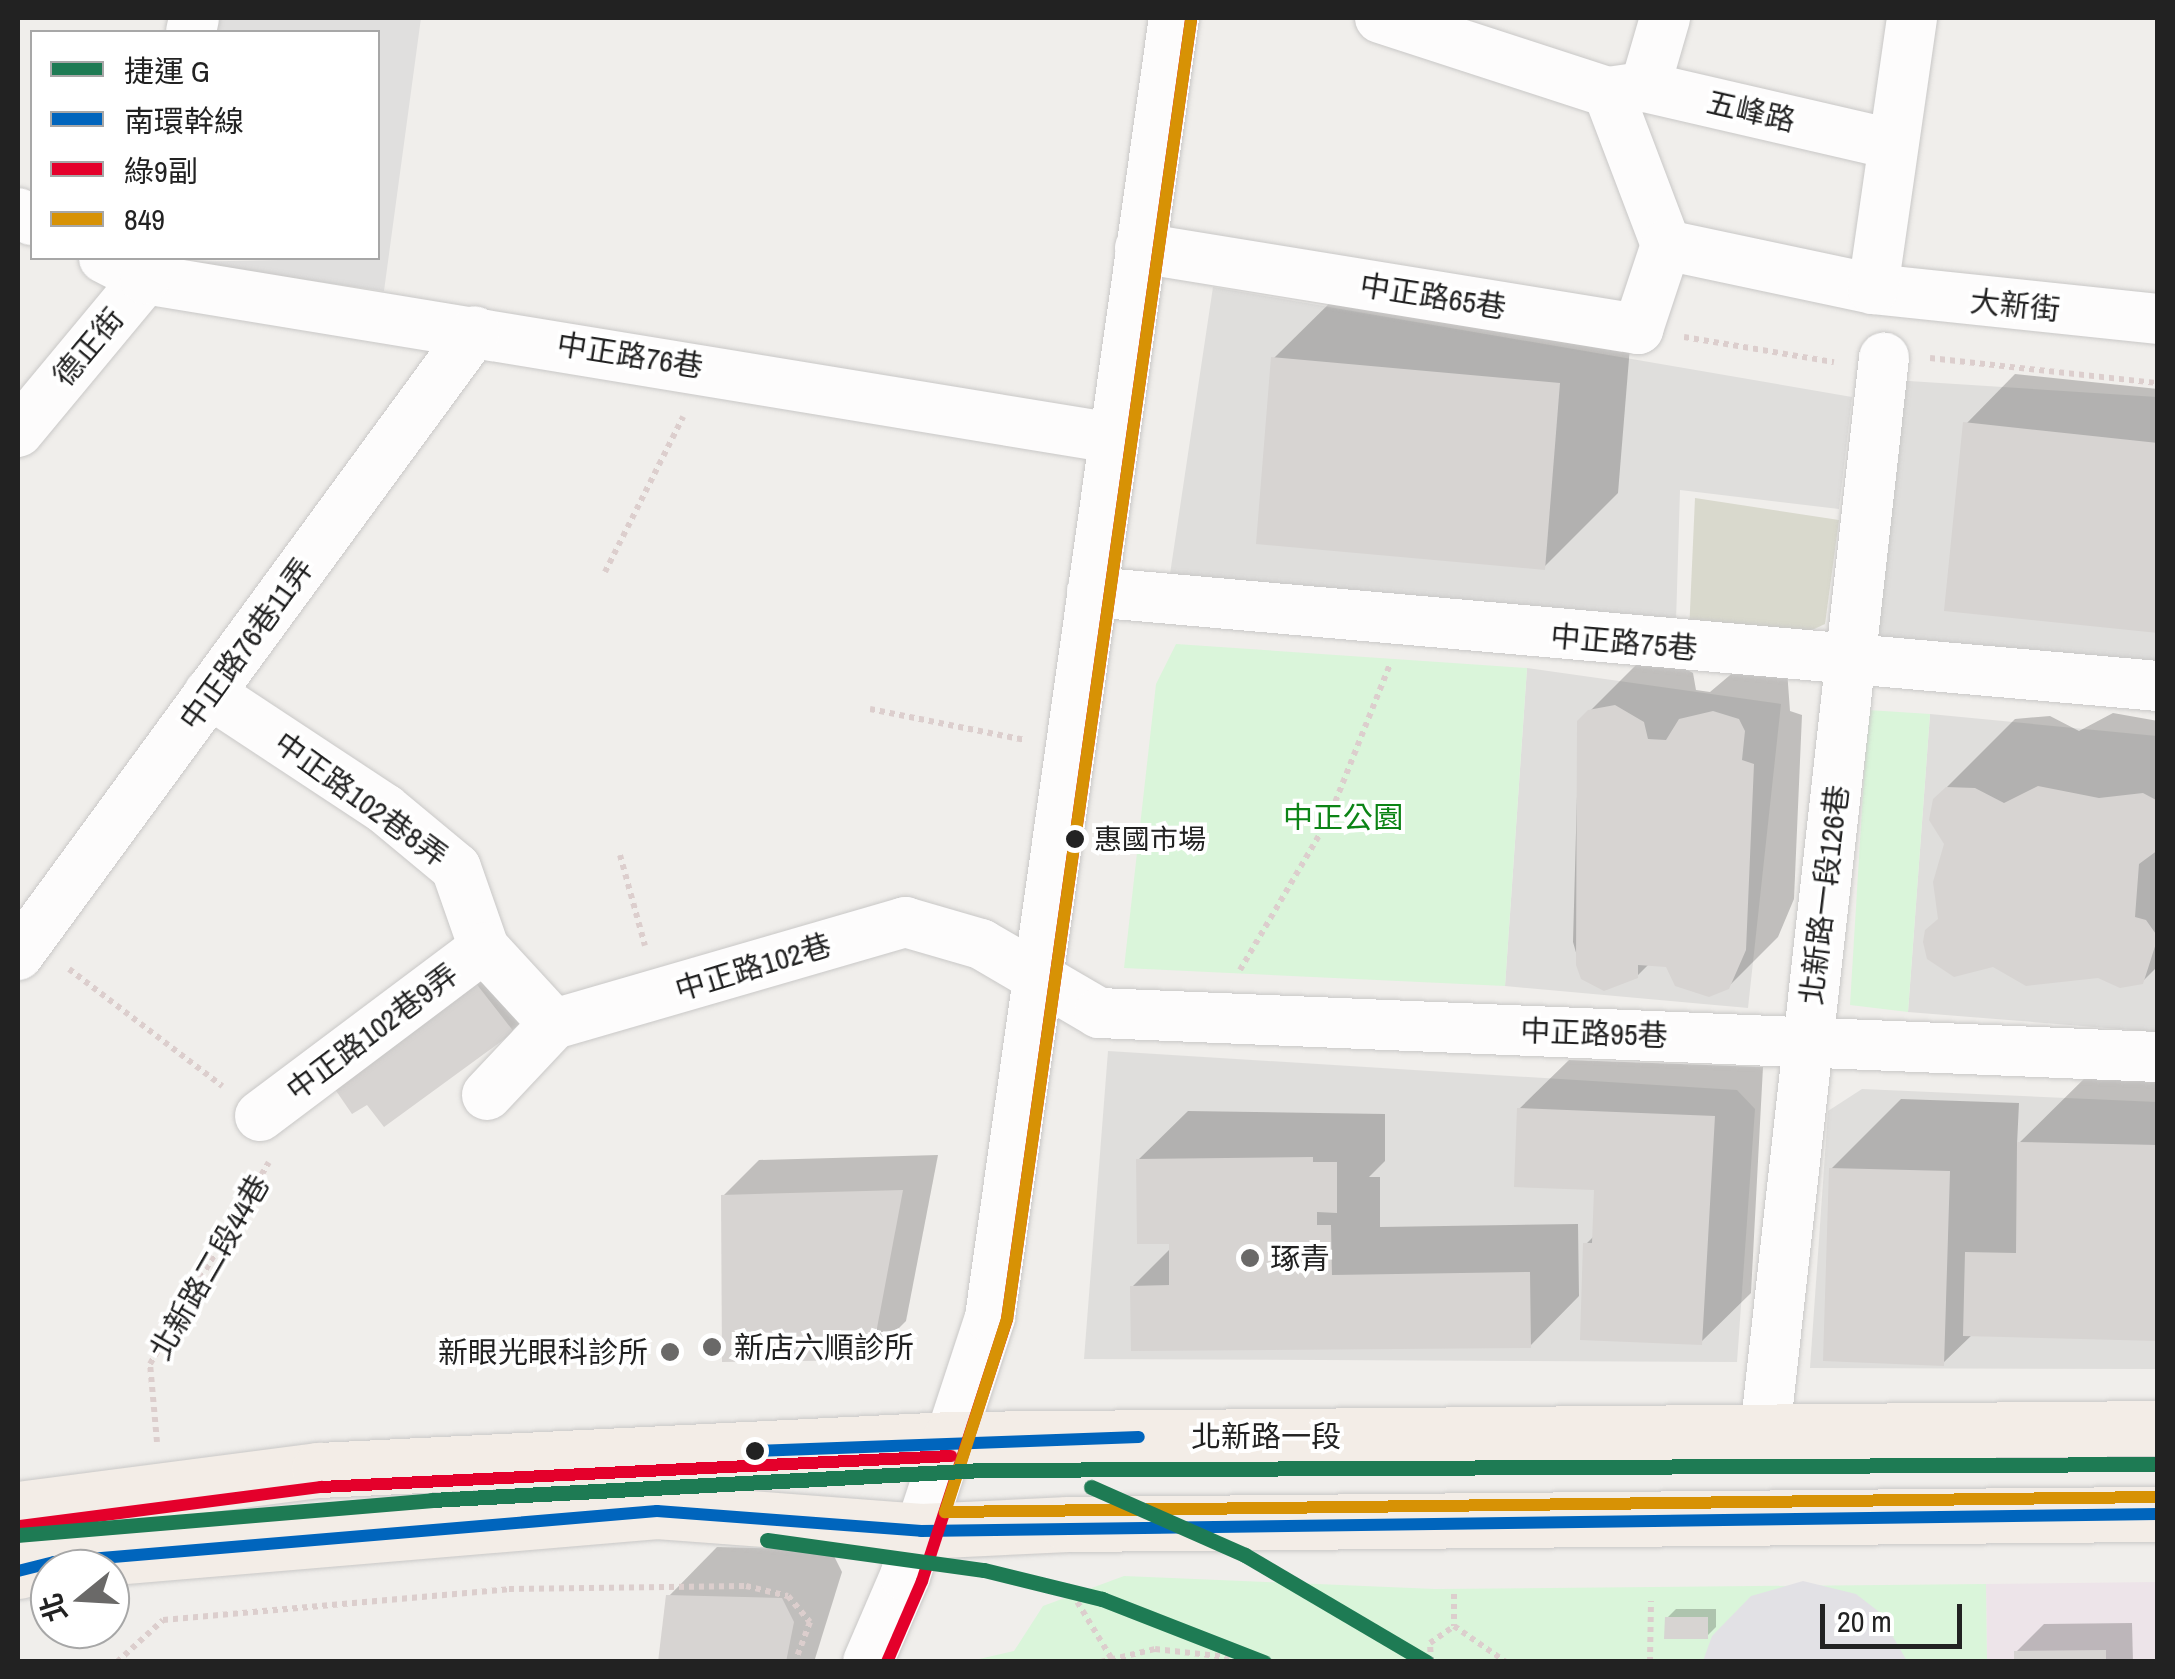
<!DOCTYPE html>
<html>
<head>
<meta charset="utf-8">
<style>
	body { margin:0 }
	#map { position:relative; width:2175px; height:1679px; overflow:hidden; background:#f0eeeb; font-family:"Archivo Narrow","Noto Sans TC",sans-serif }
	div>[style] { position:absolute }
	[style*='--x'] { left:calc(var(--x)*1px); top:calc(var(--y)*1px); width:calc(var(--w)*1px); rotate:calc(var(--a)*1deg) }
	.residential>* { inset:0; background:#dfdedc }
	.industrial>* { inset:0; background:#ede4e9 }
	.construction>* { inset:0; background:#d9d9cd }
	.park>* { inset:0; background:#daf5da }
	.parking>* { inset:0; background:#e0dfde }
	.plaza>* { inset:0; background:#e2e1e5 }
	.shadow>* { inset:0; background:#0003 }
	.building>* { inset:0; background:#d7d4d2 }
	.path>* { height:6px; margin-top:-3px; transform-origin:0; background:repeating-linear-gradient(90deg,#dccecd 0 5px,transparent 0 10px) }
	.roads { filter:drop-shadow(0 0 2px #c9c8c7) drop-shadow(0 0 2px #c9c8c7) }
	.minor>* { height:50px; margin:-25px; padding:0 25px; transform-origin:25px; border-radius:25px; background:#fdfcfc }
	.major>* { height:55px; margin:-27.5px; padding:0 27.5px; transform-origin:27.5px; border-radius:27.5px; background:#f3ede7 }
	.bus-1>* { height:12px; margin:-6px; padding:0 6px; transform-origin:6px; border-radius:6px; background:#0065bd }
	.bus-2>* { height:12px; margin:-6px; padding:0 6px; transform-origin:6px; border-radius:6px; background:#e4002b }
	.bus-3>* { height:12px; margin:-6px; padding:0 6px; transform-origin:6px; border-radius:6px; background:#d79205 }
	.metro-1>* { height:15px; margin:-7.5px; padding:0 7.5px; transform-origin:7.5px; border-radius:7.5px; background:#1e7b54 }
	.dots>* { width:28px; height:28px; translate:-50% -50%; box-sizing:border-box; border:5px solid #fff; border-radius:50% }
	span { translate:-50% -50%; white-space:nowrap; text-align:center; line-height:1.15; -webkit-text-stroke:8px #fff; paint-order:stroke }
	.bus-label { font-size:28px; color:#222 }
	.left { translate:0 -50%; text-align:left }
	.street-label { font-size:30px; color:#222 }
	.park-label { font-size:30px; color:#0c8416 }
	.poi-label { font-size:30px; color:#222 }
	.right { translate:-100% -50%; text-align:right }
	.frame { position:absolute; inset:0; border:20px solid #222; pointer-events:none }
	.legend { position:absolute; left:30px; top:30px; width:350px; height:230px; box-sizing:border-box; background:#fff; border:2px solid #a7a7a7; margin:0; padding:12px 18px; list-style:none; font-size:30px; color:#222 }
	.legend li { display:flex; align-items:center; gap:20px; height:50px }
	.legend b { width:50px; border:2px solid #a7a7a7 }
	.north { position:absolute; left:30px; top:1549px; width:100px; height:100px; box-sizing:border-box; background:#fff; border:2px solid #a7a7a7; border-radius:50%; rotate:252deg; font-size:28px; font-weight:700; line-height:40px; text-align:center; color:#222 }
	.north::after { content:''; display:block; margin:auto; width:35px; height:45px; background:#6a6968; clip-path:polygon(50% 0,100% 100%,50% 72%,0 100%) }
	.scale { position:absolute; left:1820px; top:1604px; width:142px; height:45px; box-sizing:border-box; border:5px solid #222; border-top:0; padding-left:12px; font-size:30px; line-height:35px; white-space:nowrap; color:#222; -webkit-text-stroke:8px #fff; paint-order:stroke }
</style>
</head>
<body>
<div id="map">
	<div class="residential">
		<div style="clip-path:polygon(1213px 287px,1852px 397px,1839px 509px,1680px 490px,1676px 622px,1170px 574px)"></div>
		<div style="clip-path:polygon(1893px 380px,2157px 397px,2157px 675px,1872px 642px)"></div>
		<div style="clip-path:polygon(1527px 668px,1781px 704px,1748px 1008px,1505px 986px)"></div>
		<div style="clip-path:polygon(1930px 714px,2157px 736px,2157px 1032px,1908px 1012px)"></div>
		<div style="clip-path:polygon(1108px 1051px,1737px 1090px,1755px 1109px,1737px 1362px,1084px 1359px)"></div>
		<div style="clip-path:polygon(1862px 1089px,2157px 1102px,2157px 1369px,1810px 1368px,1828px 1111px)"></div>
	</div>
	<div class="industrial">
		<div style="clip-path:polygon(2157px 1582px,2157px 1661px,1987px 1661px,1986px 1584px)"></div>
	</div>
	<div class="construction">
		<div style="clip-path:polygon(1695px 498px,1839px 520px,1825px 624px,1797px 637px,1689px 633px)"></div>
	</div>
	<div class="park">
		<div style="clip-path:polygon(1176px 644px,1527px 668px,1505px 986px,1124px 968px,1156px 684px)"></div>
		<div style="clip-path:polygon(1868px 710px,1930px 714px,1908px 1012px,1850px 1005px)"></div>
		<div style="clip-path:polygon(1124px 1576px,1435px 1589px,1986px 1584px,1987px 1661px,966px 1662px,1014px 1651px,1043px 1606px)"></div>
	</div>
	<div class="parking">
		<div style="clip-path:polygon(215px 18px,421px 18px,384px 291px,178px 262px,378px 258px,378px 32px,213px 32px)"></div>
	</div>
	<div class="plaza">
		<div style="clip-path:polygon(1803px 1581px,1856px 1594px,1878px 1611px,1907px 1661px,1703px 1661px,1712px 1636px,1751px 1596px)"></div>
	</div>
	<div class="shadow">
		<div style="clip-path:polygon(1348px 285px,1633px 310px,1618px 493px,1544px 567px,1274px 358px)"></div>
		<div style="clip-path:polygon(2015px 374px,2158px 389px,2158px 631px,1966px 424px)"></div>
		<div style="clip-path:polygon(1665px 657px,1693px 673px,1696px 690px,1710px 692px,1742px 665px,1787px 670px,1790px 711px,1802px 715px,1794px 899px,1778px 937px,1728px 987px,1667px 964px,1649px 964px,1637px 976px,1583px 977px,1573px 942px,1579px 722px,1640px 661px)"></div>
		<div style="clip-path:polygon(2113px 713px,2158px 721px,2158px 966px,2142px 982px,1941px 917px,1947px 844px,1941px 793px,2015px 719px,2050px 716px,2079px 731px)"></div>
		<div style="clip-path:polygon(500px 952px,540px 1003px,513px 1030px,368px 1102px)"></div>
		<div style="clip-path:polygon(1569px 1060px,1763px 1067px,1751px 1293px,1701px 1342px,1586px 1244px,1595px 1235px,1597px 1187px,1519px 1109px)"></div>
		<div style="clip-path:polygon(2094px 1069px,2158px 1070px,2158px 1338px,1973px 1334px,1943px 1363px,1831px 1169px,1901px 1099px,2019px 1103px,2017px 1145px)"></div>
		<div style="clip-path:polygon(1188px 1111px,1385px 1114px,1385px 1161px,1369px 1177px,1380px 1177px,1380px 1227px,1578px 1224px,1579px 1296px,1530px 1346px,1132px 1287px,1171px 1248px,1138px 1160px)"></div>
		<div style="clip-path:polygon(938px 1155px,906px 1321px,870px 1357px,723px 1196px,759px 1160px)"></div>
		<div style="clip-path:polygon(717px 1547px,831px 1550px,842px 1572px,814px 1662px,660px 1662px,668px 1597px)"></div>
		<div style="clip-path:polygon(1676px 1609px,1716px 1609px,1716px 1627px,1707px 1636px,1667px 1618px)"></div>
		<div style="clip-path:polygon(2132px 1623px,2133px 1662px,2017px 1662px,2016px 1652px,2044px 1624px)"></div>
	</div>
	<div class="building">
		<div style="clip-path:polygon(1271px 357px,1560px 383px,1545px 570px,1256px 544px)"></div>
		<div style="clip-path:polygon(1963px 422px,2158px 443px,2158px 633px,1944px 611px)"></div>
		<div style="clip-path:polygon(1615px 705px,1644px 722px,1648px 739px,1666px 740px,1679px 719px,1713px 711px,1739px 719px,1745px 731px,1742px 760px,1754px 764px,1746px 950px,1729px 989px,1709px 997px,1675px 986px,1666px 967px,1638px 965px,1638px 978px,1604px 991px,1581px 979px,1576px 965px,1577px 721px,1588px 710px)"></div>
		<div style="clip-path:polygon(2038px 786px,2099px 798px,2143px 793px,2158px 801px,2158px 850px,2139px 864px,2135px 917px,2146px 920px,2158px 937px,2143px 984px,2120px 988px,2098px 978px,2026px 986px,1993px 967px,1954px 977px,1927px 959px,1923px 942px,1925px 930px,1938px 919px,1933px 882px,1944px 844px,1929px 820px,1933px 799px,1946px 787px,1975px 788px,2004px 803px)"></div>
		<div style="clip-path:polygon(471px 977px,514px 1032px,384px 1127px,367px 1105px,352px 1114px,330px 1082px)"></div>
		<div style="clip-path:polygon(1517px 1108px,1715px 1116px,1702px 1345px,1580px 1340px,1583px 1243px,1592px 1243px,1594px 1190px,1514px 1187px)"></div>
		<div style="clip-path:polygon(2017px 1142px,2158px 1145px,2158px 1341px,1963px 1336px,1965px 1252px,2016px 1253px)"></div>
		<div style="clip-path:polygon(1313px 1157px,1313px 1162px,1337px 1162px,1337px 1213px,1317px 1212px,1317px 1225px,1331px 1225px,1332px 1275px,1530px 1272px,1531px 1348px,1131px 1351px,1130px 1286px,1169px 1285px,1169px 1244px,1137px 1244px,1136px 1159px)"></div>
		<div style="clip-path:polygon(1829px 1168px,1950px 1171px,1944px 1366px,1823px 1361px)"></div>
		<div style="clip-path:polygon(903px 1190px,871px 1360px,722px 1362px,721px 1195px)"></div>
		<div style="clip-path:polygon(666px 1595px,782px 1598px,794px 1622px,786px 1662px,658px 1662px)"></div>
		<div style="clip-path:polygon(1665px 1617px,1708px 1617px,1708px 1639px,1664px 1639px)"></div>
		<div style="clip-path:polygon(2106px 1650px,2106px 1662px,2014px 1662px,2014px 1651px)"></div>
	</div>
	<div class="path">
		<div style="--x:1684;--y:337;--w:152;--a:9.5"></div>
		<div style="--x:1930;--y:358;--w:229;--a:6.3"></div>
		<div style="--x:605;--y:572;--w:174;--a:-63.3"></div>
		<div style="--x:870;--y:709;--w:158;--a:11.3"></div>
		<div style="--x:620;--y:855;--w:94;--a:74.6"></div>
		<div style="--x:69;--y:969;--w:193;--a:37.4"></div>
		<div style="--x:1240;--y:970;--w:174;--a:-59.6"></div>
		<div style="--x:1328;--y:820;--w:168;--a:-68.3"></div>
		<div style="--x:157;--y:1442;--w:78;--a:-95.1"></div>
		<div style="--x:150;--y:1364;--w:234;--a:-59.5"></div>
		<div style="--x:1067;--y:1585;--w:89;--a:58.8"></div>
		<div style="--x:1454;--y:1594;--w:32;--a:90"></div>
		<div style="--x:1454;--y:1626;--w:63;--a:34.7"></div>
		<div style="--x:117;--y:1662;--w:62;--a:-42.4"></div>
		<div style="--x:163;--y:1620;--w:347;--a:-5.1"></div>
		<div style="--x:509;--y:1589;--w:237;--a:-0.7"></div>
		<div style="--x:746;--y:1586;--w:43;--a:13.4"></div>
		<div style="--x:788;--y:1596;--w:34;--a:50"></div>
		<div style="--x:810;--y:1622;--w:43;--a:110.6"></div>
		<div style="--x:1101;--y:1662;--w:56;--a:-13.5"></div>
		<div style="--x:1155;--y:1649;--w:119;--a:6.3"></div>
		<div style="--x:1431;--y:1662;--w:19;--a:-93"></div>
		<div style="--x:1430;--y:1643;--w:29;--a:-35"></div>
		<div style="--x:1650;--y:1662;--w:61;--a:-89.1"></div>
	</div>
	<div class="roads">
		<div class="minor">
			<div style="--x:1380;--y:18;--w:240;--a:18"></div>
			<div style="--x:1608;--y:92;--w:37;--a:-8"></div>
			<div style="--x:1645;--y:87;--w:253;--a:13"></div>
			<div style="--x:191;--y:32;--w:14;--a:-78"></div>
			<div style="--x:1645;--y:87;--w:72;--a:-73.8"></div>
			<div style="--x:1608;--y:92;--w:164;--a:69.2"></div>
			<div style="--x:1666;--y:245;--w:212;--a:12"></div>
			<div style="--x:1873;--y:289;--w:287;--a:6"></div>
			<div style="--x:18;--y:213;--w:16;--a:27"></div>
			<div style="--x:1140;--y:248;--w:505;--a:9.24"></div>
			<div style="--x:1638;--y:329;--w:89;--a:-71.6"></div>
			<div style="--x:104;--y:258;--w:46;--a:27.1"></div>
			<div style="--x:145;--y:279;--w:981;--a:9.33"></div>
			<div style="--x:1873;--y:289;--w:274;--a:-81.8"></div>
			<div style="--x:18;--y:432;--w:199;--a:-50.3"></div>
			<div style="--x:145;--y:279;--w:21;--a:-79"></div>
			<div style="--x:1092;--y:592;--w:1070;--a:5.04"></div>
			<div style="--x:209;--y:693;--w:211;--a:33.4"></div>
			<div style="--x:385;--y:809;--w:92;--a:39.7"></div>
			<div style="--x:456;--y:868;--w:85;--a:70.7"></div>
			<div style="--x:484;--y:948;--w:103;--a:47.4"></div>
			<div style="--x:18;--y:955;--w:773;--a:-53.78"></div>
			<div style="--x:487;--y:1095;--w:98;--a:-46.7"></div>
			<div style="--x:554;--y:1024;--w:366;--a:-16.2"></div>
			<div style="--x:905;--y:922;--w:79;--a:16.1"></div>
			<div style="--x:981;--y:944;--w:137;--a:30.3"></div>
			<div style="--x:1099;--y:1013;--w:1060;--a:2.38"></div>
			<div style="--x:260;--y:1116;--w:280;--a:-36.9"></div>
			<div style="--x:1765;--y:1432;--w:1081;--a:-83.68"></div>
			<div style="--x:868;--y:1662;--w:94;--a:-66.7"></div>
			<div style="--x:905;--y:1576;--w:273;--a:-71.8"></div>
			<div style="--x:990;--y:1317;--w:1312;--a:-81.94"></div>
		</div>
		<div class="major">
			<div style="--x:18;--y:1509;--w:304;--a:-7.4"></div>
			<div style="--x:319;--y:1470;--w:632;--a:-2.81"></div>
			<div style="--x:950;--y:1439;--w:1208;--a:-0.52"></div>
			<div style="--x:18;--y:1571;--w:37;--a:-14"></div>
			<div style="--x:54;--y:1562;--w:605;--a:-4.83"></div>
			<div style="--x:657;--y:1511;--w:265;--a:4.3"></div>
			<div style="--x:921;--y:1531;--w:147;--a:-2.7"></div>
			<div style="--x:1068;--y:1524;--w:1090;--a:-0.53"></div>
		</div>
	</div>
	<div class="bus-1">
		<div style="--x:755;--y:1451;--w:384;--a:-2.1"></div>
		<div style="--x:18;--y:1571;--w:37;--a:-14"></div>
		<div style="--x:54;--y:1562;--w:605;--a:-4.83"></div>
		<div style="--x:657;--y:1511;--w:265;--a:4.3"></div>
		<div style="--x:921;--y:1531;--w:1237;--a:-0.79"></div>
	</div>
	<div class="bus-2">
		<div style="--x:20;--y:1526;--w:304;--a:-7.4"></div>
		<div style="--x:321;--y:1487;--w:631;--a:-2.82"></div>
		<div style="--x:887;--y:1662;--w:88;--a:-66.6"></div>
		<div style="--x:922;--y:1581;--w:275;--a:-72"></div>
		<div style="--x:1007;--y:1319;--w:1312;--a:-81.94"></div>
	</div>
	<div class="bus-3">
		<div style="--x:1191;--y:20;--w:1312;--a:98.06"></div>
		<div style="--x:1007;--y:1319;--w:203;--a:107.8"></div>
		<div style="--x:945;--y:1512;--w:1213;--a:-0.71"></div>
	</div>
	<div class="metro-1">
		<div style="--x:1091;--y:1487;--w:168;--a:23.8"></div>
		<div style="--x:1245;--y:1555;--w:211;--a:30.5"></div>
		<div style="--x:18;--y:1535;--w:415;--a:-4.8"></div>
		<div style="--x:432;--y:1500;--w:552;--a:-3.12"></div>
		<div style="--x:983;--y:1470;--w:1175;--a:-0.29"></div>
		<div style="--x:767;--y:1540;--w:219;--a:7.9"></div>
		<div style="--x:984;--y:1570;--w:122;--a:13.8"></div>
		<div style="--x:1102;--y:1599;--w:174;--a:21.3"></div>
	</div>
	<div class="dots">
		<div style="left:1075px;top:839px;background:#222"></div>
		<div style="left:1250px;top:1258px;background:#6a6968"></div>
		<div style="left:712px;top:1347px;background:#6a6968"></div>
		<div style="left:670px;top:1352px;background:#6a6968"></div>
		<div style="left:755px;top:1451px;background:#222"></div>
	</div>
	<div class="bus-label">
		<span class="left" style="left:1094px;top:839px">惠國市場</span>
	</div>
	<div class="street-label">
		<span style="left:1751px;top:111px;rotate:13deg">五峰路</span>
		<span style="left:1433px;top:296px;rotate:9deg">中正路65巷</span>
		<span style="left:2015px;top:305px;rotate:6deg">大新街</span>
		<span style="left:88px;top:347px;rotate:-50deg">德正街</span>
		<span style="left:630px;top:355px;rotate:9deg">中正路76巷</span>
		<span style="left:1624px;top:642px;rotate:5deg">中正路75巷</span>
		<span style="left:246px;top:644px;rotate:-54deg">中正路76巷11弄</span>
		<span style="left:361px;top:799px;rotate:36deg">中正路102巷8弄</span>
		<span style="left:1824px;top:895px;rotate:-83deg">北新路一段126巷</span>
		<span style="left:753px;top:967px;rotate:-17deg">中正路102巷</span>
		<span style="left:372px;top:1032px;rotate:-37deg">中正路102巷9弄</span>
		<span style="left:1594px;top:1033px;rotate:2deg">中正路95巷</span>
		<span style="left:209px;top:1267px;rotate:-60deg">北新路二段44巷</span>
		<span style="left:1266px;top:1436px">北新路一段</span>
	</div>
	<div class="park-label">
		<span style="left:1343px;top:817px">中正公園</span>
	</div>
	<div class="poi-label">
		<span class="left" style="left:1270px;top:1258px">琢青</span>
		<span class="left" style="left:734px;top:1347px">新店六順診所</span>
		<span class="right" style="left:648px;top:1352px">新眼光眼科診所</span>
	</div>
	<div class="frame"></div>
	<ul class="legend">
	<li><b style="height:12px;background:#1e7b54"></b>捷運 G</li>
	<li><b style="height:12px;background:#0065bd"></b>南環幹線</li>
	<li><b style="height:12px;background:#e4002b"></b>綠9副</li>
	<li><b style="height:12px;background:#d79205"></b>849</li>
	</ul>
	<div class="north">北</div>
	<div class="scale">20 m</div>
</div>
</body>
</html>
